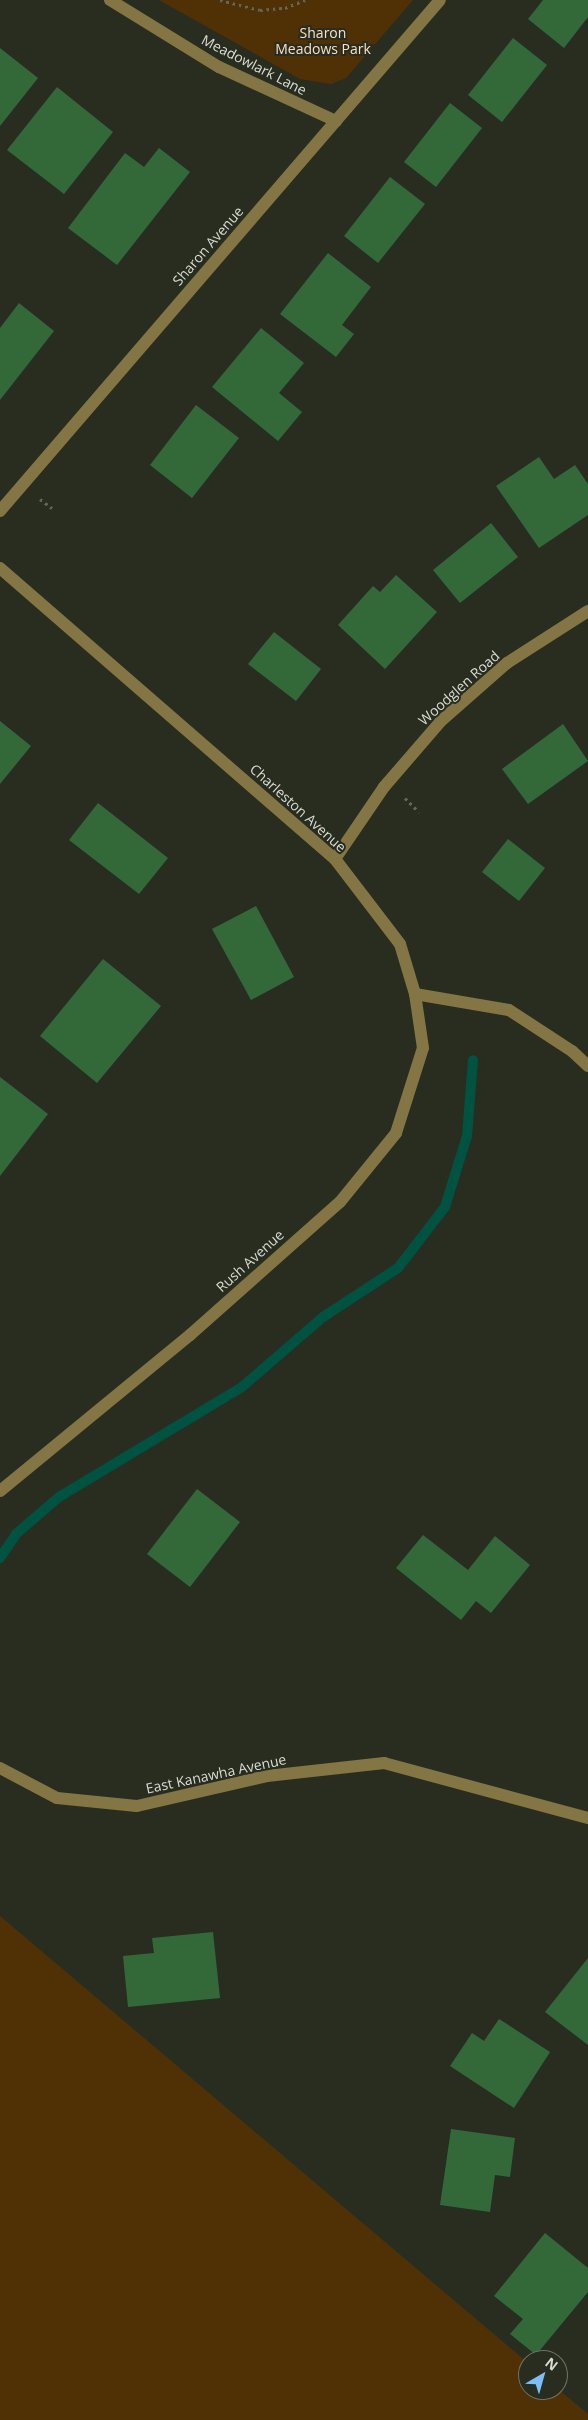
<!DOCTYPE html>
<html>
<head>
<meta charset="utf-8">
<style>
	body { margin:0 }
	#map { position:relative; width:588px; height:2420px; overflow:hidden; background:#292d20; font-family:"Open Sans",sans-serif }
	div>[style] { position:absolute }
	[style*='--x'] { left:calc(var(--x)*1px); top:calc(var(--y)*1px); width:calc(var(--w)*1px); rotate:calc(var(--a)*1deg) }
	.green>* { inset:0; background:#503106 }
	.stream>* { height:10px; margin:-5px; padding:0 5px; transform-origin:5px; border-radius:5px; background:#015341 }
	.building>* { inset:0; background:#336939 }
	.path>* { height:3px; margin-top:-1.5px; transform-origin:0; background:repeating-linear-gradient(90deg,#63665b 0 2.5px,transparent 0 6.5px) }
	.minor>* { height:12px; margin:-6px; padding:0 6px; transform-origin:6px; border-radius:6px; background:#837644 }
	span { translate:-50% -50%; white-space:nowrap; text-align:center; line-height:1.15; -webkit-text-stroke:4px #292d20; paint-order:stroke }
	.park-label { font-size:14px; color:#fadfc0 }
	.street-label { font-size:14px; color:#d8dbd2 }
	.north { position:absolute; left:518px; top:2350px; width:50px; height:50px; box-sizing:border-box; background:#292d20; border:1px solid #6f7367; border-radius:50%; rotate:38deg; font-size:14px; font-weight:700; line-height:20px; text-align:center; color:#d8dbd2 }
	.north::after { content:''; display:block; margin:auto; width:18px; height:22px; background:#7dbef9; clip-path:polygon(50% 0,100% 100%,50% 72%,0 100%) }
</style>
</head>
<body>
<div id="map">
	<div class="green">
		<div style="clip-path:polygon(159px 0,413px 0,346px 78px,331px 84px,300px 79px)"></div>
		<div style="clip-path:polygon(0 1916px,528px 2363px,528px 2390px,558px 2389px,588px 2414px,588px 2420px,0 2420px)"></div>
	</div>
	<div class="stream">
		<div style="--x:0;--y:1558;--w:29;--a:-56"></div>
		<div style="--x:16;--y:1534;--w:57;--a:-40.7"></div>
		<div style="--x:59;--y:1497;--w:214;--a:-31"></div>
		<div style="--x:242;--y:1387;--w:107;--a:-40.8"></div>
		<div style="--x:323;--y:1317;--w:90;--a:-33.2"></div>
		<div style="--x:398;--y:1268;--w:77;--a:-52.4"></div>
		<div style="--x:445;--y:1207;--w:74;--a:-72.8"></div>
		<div style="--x:467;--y:1136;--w:76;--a:-85.5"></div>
	</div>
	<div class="building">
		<div style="clip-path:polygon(543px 0,588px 0,588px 17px,564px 48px,528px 19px)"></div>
		<div style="clip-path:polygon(513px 38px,547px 65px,502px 122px,468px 95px)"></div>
		<div style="clip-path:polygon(0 48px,38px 78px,0 126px)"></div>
		<div style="clip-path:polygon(57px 87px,113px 132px,64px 194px,7px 150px)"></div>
		<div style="clip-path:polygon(450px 103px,482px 128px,436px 187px,404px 162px)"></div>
		<div style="clip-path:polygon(159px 148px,190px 172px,117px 265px,68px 228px,125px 153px,144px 167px)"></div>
		<div style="clip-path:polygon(390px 177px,425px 204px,378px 263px,344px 236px)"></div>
		<div style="clip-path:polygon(328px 253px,371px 287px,342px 325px,354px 334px,336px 357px,280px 314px)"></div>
		<div style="clip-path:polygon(19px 303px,54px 331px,0 400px,0 328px)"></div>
		<div style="clip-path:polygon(261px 328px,304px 363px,279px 393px,302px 412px,278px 441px,212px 387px)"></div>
		<div style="clip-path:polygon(196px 405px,239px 438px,192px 498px,150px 465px)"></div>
		<div style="clip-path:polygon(539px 457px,554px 479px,575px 465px,588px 484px,588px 515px,539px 548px,496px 486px)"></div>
		<div style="clip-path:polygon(491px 523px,518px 557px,460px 603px,433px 570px)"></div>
		<div style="clip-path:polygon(396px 575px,437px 612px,385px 669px,338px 625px,373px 586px,380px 592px)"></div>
		<div style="clip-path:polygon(274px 632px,321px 669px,296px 701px,248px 664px)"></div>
		<div style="clip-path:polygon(0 721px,31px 746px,0 784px)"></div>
		<div style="clip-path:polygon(563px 724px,588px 761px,528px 804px,502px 769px)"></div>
		<div style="clip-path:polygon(98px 803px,168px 858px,139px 894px,69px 840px)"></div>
		<div style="clip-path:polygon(508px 839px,545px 868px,519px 901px,482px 872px)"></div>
		<div style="clip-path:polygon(256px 906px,294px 977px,251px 1000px,212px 929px)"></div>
		<div style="clip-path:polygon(103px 959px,161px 1006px,97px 1083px,40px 1036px)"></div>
		<div style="clip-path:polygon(0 1077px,48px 1114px,0 1176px)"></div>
		<div style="clip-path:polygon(197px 1489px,240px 1522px,190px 1587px,147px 1554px)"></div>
		<div style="clip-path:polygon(423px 1535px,468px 1570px,495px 1536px,530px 1565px,491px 1613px,476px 1601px,461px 1620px,396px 1568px)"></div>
		<div style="clip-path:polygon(213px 1932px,220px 1998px,128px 2007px,123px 1956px,154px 1953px,152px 1938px)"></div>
		<div style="clip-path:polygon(588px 1958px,588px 2045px,545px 2012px)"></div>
		<div style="clip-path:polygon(499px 2019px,550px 2052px,514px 2108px,450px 2066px,472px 2033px,484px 2041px)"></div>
		<div style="clip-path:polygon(451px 2129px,515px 2138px,510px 2177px,495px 2175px,490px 2212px,440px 2205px)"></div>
		<div style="clip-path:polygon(545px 2233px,588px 2268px,588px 2292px,536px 2355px,510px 2334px,523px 2319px,494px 2296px)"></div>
	</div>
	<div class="path">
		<div style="--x:220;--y:0;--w:41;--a:14"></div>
		<div style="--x:260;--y:10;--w:25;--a:-5"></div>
		<div style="--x:285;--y:8;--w:22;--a:-22"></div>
		<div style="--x:40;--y:499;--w:15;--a:37"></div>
		<div style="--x:405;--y:798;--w:20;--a:45"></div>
	</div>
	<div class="minor">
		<div style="--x:110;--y:0;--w:128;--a:31.6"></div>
		<div style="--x:219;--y:67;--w:129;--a:24.8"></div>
		<div style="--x:0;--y:511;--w:674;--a:-49.27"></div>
		<div style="--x:0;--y:568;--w:444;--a:41"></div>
		<div style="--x:335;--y:859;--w:107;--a:52.6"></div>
		<div style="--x:400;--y:944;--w:52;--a:73.3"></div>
		<div style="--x:415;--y:994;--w:95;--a:9.7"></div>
		<div style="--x:509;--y:1010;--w:75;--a:33.1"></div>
		<div style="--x:572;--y:1051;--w:22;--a:43"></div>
		<div style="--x:335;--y:859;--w:87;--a:-55.8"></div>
		<div style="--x:384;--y:787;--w:87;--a:-49.2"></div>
		<div style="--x:441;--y:721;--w:88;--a:-41.3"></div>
		<div style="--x:507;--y:663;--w:96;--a:-32.7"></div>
		<div style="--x:0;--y:1491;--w:246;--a:-39.4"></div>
		<div style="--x:190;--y:1335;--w:200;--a:-41.6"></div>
		<div style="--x:340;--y:1202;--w:89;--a:-50.9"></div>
		<div style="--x:396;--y:1133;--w:89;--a:-72.4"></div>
		<div style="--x:423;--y:1048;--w:55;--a:-98.4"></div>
		<div style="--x:0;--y:1768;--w:64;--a:27.8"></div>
		<div style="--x:57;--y:1798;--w:80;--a:5.7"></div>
		<div style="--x:137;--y:1806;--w:133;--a:-13"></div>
		<div style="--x:267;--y:1776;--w:118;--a:-6.3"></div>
		<div style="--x:384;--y:1763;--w:211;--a:15.1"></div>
	</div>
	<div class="park-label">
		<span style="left:323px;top:41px">Sharon<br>Meadows Park</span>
	</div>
	<div class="street-label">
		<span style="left:254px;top:65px;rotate:27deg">Meadowlark Lane</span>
		<span style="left:208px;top:246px;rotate:-49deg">Sharon Avenue</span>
		<span style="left:459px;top:688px;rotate:-42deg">Woodglen Road</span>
		<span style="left:298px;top:808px;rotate:42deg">Charleston Avenue</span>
		<span style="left:250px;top:1261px;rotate:-42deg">Rush Avenue</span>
		<span style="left:216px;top:1774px;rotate:-12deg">East Kanawha Avenue</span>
	</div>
	<div class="north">N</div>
</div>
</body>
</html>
